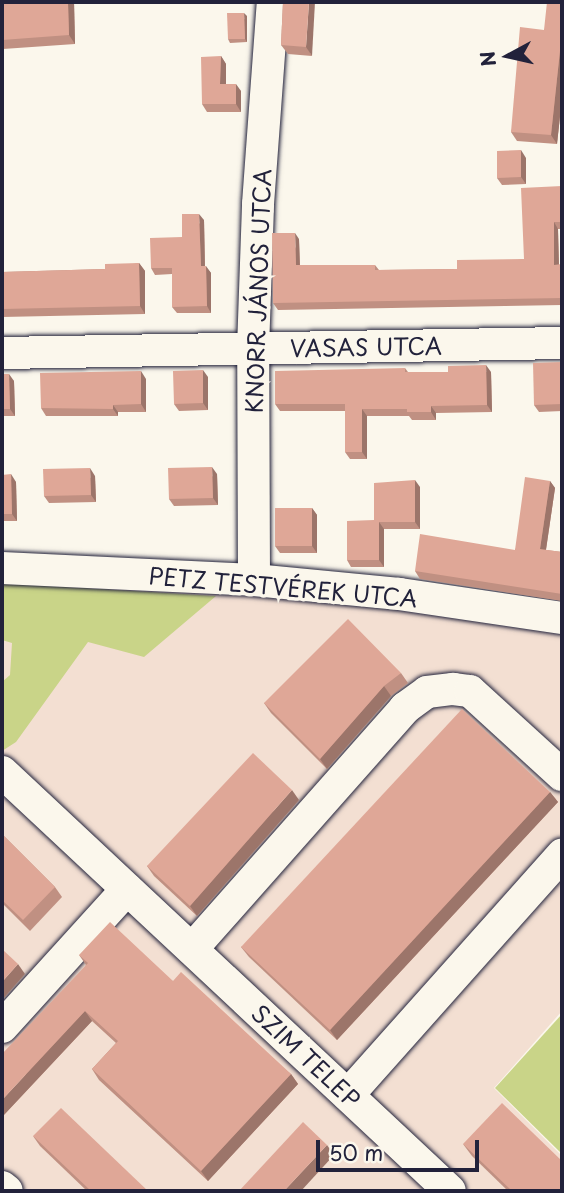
<!DOCTYPE html>
<html>
<head>
<meta charset="utf-8">
<style>
	body { margin:0 }
	#map { position:relative; width:564px; height:1193px; overflow:hidden; background:#fbf7ec; font-family:"Playpen Sans",sans-serif }
	div>[style] { position:absolute }
	[style*='--x'] { left:calc(var(--x)*1px); top:calc(var(--y)*1px); width:calc(var(--w)*1px); rotate:calc(var(--a)*1deg) }
	.built>* { inset:0; background:#f3dfd2 }
	.green>* { inset:0; background:#c9d488 }
	.roads { filter:drop-shadow(0 0 2px #22223b) drop-shadow(0 0 2px #22223b) }
	.minor>* { height:32px; margin:-16px; padding:0 16px; transform-origin:16px; border-radius:16px; background:#fbf7ec }
	.wall>* { inset:0; background:#c09082 }
	.shaded-wall>* { inset:0; background:#9c756a }
	.building>* { inset:0; background:#dfa797 }
	span { translate:-50% -50%; white-space:nowrap; text-align:center; line-height:1.15; -webkit-text-stroke:7px #fbf7ec; paint-order:stroke }
	.street-label { font-size:23px; color:#22223b }
	.frame { position:absolute; inset:0; border:4px solid #22223b; pointer-events:none }
	.north { position:absolute; left:473px; top:21px; width:70px; height:70px; -webkit-text-stroke:5px #fbf7ec; paint-order:stroke; rotate:262deg; font-size:19px; font-weight:700; line-height:28px; text-align:center; color:#22223b }
	.north::after { content:''; display:block; margin:auto; width:24px; height:32px; background:#22223b; clip-path:polygon(50% 0,100% 100%,50% 72%,0 100%) }
	.scale { position:absolute; left:316px; top:1140px; width:163px; height:32px; box-sizing:border-box; border:4px solid #22223b; border-top:0; padding-left:9px; font-size:21px; line-height:24px; white-space:nowrap; color:#22223b; -webkit-text-stroke:5px #fbf7ec; paint-order:stroke }
</style>
</head>
<body>
<div id="map">
	<div class="built">
		<div style="clip-path:polygon(2px 569px,562px 623px,562px 1011px,494px 1088px,562px 1156px,562px 1191px,2px 1191px)"></div>
	</div>
	<div class="green">
		<div style="clip-path:polygon(2px 583px,216px 596px,144px 657px,88px 642px,16px 742px,2px 751px,2px 682px,10px 675px,12px 643px,2px 640px)"></div>
		<div style="clip-path:polygon(562px 1014px,562px 1154px,495px 1088px)"></div>
	</div>
	<div class="roads">
		<div class="minor">
			<div style="--x:2;--y:353;--w:560;--a:-1.02"></div>
			<div style="--x:2;--y:568;--w:252;--a:2.7"></div>
			<div style="--x:254;--y:580;--w:146;--a:5.5"></div>
			<div style="--x:399;--y:594;--w:165;--a:8.4"></div>
			<div style="--x:254;--y:580;--w:231;--a:-90.2"></div>
			<div style="--x:253;--y:349;--w:145;--a:-88"></div>
			<div style="--x:258;--y:204;--w:203;--a:-85.8"></div>
			<div style="--x:2;--y:772;--w:613;--a:43.08"></div>
			<div style="--x:192;--y:949;--w:322;--a:-48.5"></div>
			<div style="--x:405;--y:708;--w:27;--a:-36"></div>
			<div style="--x:427;--y:692;--w:26;--a:-7"></div>
			<div style="--x:453;--y:689;--w:17;--a:7"></div>
			<div style="--x:470;--y:691;--w:125;--a:42.4"></div>
			<div style="--x:2;--y:1027;--w:186;--a:-47.8"></div>
			<div style="--x:348;--y:1095;--w:322;--a:-48.3"></div>
			<div style="--x:2;--y:1187;--w:6;--a:39"></div>
		</div>
	</div>
	<div class="wall">
		<div style="clip-path:polygon(2px 2px,74px 2px,75px 44px,3px 49px,2px 47px)"></div>
		<div style="clip-path:polygon(283px 2px,312px 56px,288px 54px,281px 45px)"></div>
		<div style="clip-path:polygon(562px 2px,562px 98px,557px 144px,517px 141px,511px 132px,544px 30px)"></div>
		<div style="clip-path:polygon(247px 16px,247px 42px,230px 43px,228px 39px)"></div>
		<div style="clip-path:polygon(221px 56px,226px 64px,226px 84px,241px 91px,241px 112px,207px 112px,202px 104px)"></div>
		<div style="clip-path:polygon(526px 158px,526px 184px,502px 185px,497px 178px)"></div>
		<div style="clip-path:polygon(562px 186px,562px 229px,558px 229px,559px 265px,562px 264px,562px 305px,278px 310px,273px 303px,299px 239px,300px 265px,375px 265px,379px 270px,457px 269px,524px 259px)"></div>
		<div style="clip-path:polygon(204px 220px,205px 266px,211px 273px,211px 313px,177px 313px,172px 307px,172px 274px,155px 275px,151px 268px,182px 237px)"></div>
		<div style="clip-path:polygon(139px 263px,145px 271px,145px 314px,2px 317px,2px 272px,105px 269px)"></div>
		<div style="clip-path:polygon(562px 362px,562px 411px,539px 412px,534px 405px)"></div>
		<div style="clip-path:polygon(405px 368px,408px 372px,491px 372px,492px 412px,436px 413px,436px 420px,412px 420px,409px 416px,367px 416px,367px 459px,350px 459px,345px 452px,345px 411px,280px 411px,275px 404px)"></div>
		<div style="clip-path:polygon(2px 374px,14px 381px,15px 416px,2px 416px)"></div>
		<div style="clip-path:polygon(208px 377px,208px 410px,179px 411px,174px 404px)"></div>
		<div style="clip-path:polygon(146px 379px,146px 412px,118px 412px,118px 416px,46px 416px,41px 408px)"></div>
		<div style="clip-path:polygon(217px 474px,218px 505px,174px 506px,169px 499px)"></div>
		<div style="clip-path:polygon(2px 475px,16px 482px,17px 521px,2px 521px)"></div>
		<div style="clip-path:polygon(95px 476px,96px 502px,49px 503px,44px 496px)"></div>
		<div style="clip-path:polygon(550px 481px,555px 488px,546px 550px,562px 552px,562px 601px,420px 579px,415px 571px,515px 550px)"></div>
		<div style="clip-path:polygon(420px 487px,420px 529px,384px 529px,384px 567px,351px 567px,347px 560px,374px 520px)"></div>
		<div style="clip-path:polygon(312px 508px,317px 515px,317px 553px,280px 553px,275px 546px)"></div>
		<div style="clip-path:polygon(401px 673px,408px 683px,391px 696px,327px 769px,271px 713px,264px 703px)"></div>
		<div style="clip-path:polygon(550px 792px,558px 802px,337px 1040px,249px 957px,241px 947px)"></div>
		<div style="clip-path:polygon(299px 800px,197px 916px,154px 876px,147px 866px)"></div>
		<div style="clip-path:polygon(2px 834px,55px 887px,62px 897px,30px 931px,2px 903px)"></div>
		<div style="clip-path:polygon(79px 955px,173px 981px,291px 1074px,298px 1084px,208px 1181px,99px 1080px,92px 1069px,116px 1043px,92px 1021px,2px 1117px,86px 965px)"></div>
		<div style="clip-path:polygon(33px 1136px,148px 1191px,87px 1191px,40px 1146px)"></div>
		<div style="clip-path:polygon(463px 1144px,562px 1191px,508px 1191px,472px 1156px)"></div>
	</div>
	<div class="shaded-wall">
		<div style="clip-path:polygon(68px 2px,74px 2px,75px 44px,69px 35px)"></div>
		<div style="clip-path:polygon(309px 2px,315px 2px,312px 56px,306px 47px)"></div>
		<div style="clip-path:polygon(244px 13px,247px 16px,247px 42px,245px 39px)"></div>
		<div style="clip-path:polygon(562px 32px,562px 98px,557px 144px,551px 135px)"></div>
		<div style="clip-path:polygon(221px 56px,226px 64px,226px 91px,220px 84px)"></div>
		<div style="clip-path:polygon(236px 84px,241px 91px,241px 112px,236px 104px)"></div>
		<div style="clip-path:polygon(521px 150px,526px 158px,526px 184px,521px 177px)"></div>
		<div style="clip-path:polygon(199px 214px,204px 220px,205px 273px,201px 266px)"></div>
		<div style="clip-path:polygon(554px 222px,558px 229px,559px 272px,554px 265px)"></div>
		<div style="clip-path:polygon(295px 233px,299px 239px,300px 272px,296px 265px)"></div>
		<div style="clip-path:polygon(139px 263px,145px 271px,145px 314px,140px 306px)"></div>
		<div style="clip-path:polygon(206px 266px,211px 273px,211px 313px,207px 306px)"></div>
		<div style="clip-path:polygon(486px 365px,491px 372px,492px 412px,487px 405px)"></div>
		<div style="clip-path:polygon(203px 370px,208px 377px,208px 410px,203px 403px)"></div>
		<div style="clip-path:polygon(141px 371px,146px 379px,146px 412px,141px 404px)"></div>
		<div style="clip-path:polygon(9px 374px,14px 381px,15px 416px,10px 409px)"></div>
		<div style="clip-path:polygon(113px 405px,118px 412px,118px 416px,113px 409px)"></div>
		<div style="clip-path:polygon(431px 406px,436px 413px,436px 420px,431px 412px)"></div>
		<div style="clip-path:polygon(362px 409px,367px 416px,367px 459px,362px 452px)"></div>
		<div style="clip-path:polygon(212px 467px,217px 474px,218px 505px,213px 498px)"></div>
		<div style="clip-path:polygon(90px 468px,95px 476px,96px 502px,91px 495px)"></div>
		<div style="clip-path:polygon(11px 474px,16px 482px,17px 521px,12px 514px)"></div>
		<div style="clip-path:polygon(415px 480px,420px 487px,420px 529px,415px 522px)"></div>
		<div style="clip-path:polygon(550px 481px,555px 488px,545px 556px,540px 549px)"></div>
		<div style="clip-path:polygon(312px 508px,317px 515px,317px 553px,312px 546px)"></div>
		<div style="clip-path:polygon(379px 522px,384px 529px,384px 567px,379px 560px)"></div>
		<div style="clip-path:polygon(384px 686px,391px 696px,327px 769px,320px 759px)"></div>
		<div style="clip-path:polygon(292px 790px,299px 800px,197px 916px,190px 906px)"></div>
		<div style="clip-path:polygon(550px 792px,558px 802px,337px 1040px,330px 1030px)"></div>
		<div style="clip-path:polygon(18px 964px,25px 974px,2px 1000px,2px 982px)"></div>
		<div style="clip-path:polygon(85px 1011px,92px 1021px,2px 1117px,2px 1100px)"></div>
		<div style="clip-path:polygon(291px 1074px,298px 1084px,208px 1181px,201px 1171px)"></div>
		<div style="clip-path:polygon(327px 1145px,334px 1155px,301px 1191px,284px 1191px)"></div>
	</div>
	<div class="building">
		<div style="clip-path:polygon(2px 2px,68px 2px,69px 35px,2px 40px)"></div>
		<div style="clip-path:polygon(283px 2px,309px 2px,306px 47px,281px 45px)"></div>
		<div style="clip-path:polygon(547px 2px,562px 2px,562px 32px,551px 135px,511px 132px,520px 27px,544px 30px)"></div>
		<div style="clip-path:polygon(227px 13px,244px 13px,245px 39px,228px 39px)"></div>
		<div style="clip-path:polygon(221px 56px,220px 84px,236px 84px,236px 104px,202px 104px,201px 57px)"></div>
		<div style="clip-path:polygon(521px 150px,521px 177px,497px 178px,497px 151px)"></div>
		<div style="clip-path:polygon(562px 186px,562px 222px,554px 222px,554px 265px,562px 264px,562px 298px,273px 303px,272px 233px,295px 233px,296px 265px,375px 265px,375px 270px,457px 269px,457px 260px,524px 259px,521px 188px)"></div>
		<div style="clip-path:polygon(182px 214px,199px 214px,201px 266px,206px 266px,207px 306px,172px 307px,172px 268px,151px 268px,150px 238px,182px 237px)"></div>
		<div style="clip-path:polygon(139px 263px,140px 306px,2px 309px,2px 272px,105px 269px,105px 264px)"></div>
		<div style="clip-path:polygon(562px 362px,562px 404px,534px 405px,533px 363px)"></div>
		<div style="clip-path:polygon(486px 365px,487px 405px,431px 406px,431px 412px,407px 412px,407px 409px,362px 409px,362px 452px,345px 452px,345px 404px,275px 404px,275px 371px,405px 368px,405px 372px,448px 372px,448px 366px)"></div>
		<div style="clip-path:polygon(203px 370px,203px 403px,174px 404px,173px 371px)"></div>
		<div style="clip-path:polygon(141px 371px,141px 404px,113px 405px,113px 409px,41px 408px,40px 373px)"></div>
		<div style="clip-path:polygon(2px 374px,9px 374px,10px 409px,2px 409px)"></div>
		<div style="clip-path:polygon(212px 467px,213px 498px,169px 499px,168px 468px)"></div>
		<div style="clip-path:polygon(90px 468px,91px 495px,44px 496px,43px 469px)"></div>
		<div style="clip-path:polygon(11px 474px,12px 514px,2px 514px,2px 475px)"></div>
		<div style="clip-path:polygon(525px 477px,550px 481px,540px 549px,562px 552px,562px 594px,415px 571px,420px 534px,515px 550px)"></div>
		<div style="clip-path:polygon(415px 480px,415px 522px,379px 522px,379px 560px,347px 560px,347px 521px,374px 520px,374px 483px)"></div>
		<div style="clip-path:polygon(275px 508px,312px 508px,312px 546px,275px 546px)"></div>
		<div style="clip-path:polygon(348px 619px,401px 673px,384px 686px,320px 759px,264px 703px)"></div>
		<div style="clip-path:polygon(462px 709px,550px 792px,330px 1030px,241px 947px)"></div>
		<div style="clip-path:polygon(253px 753px,292px 790px,190px 906px,147px 866px)"></div>
		<div style="clip-path:polygon(2px 834px,55px 887px,23px 920px,2px 900px)"></div>
		<div style="clip-path:polygon(110px 922px,173px 981px,181px 972px,291px 1074px,201px 1171px,92px 1069px,118px 1041px,85px 1011px,2px 1100px,2px 1054px,88px 963px,79px 955px)"></div>
		<div style="clip-path:polygon(2px 949px,18px 964px,2px 982px)"></div>
		<div style="clip-path:polygon(502px 1103px,562px 1161px,562px 1191px,512px 1191px,463px 1144px)"></div>
		<div style="clip-path:polygon(61px 1108px,148px 1191px,91px 1191px,33px 1136px)"></div>
		<div style="clip-path:polygon(303px 1122px,327px 1145px,284px 1191px,239px 1191px)"></div>
	</div>
	<div class="street-label">
		<span style="left:258px;top:291px;rotate:-88deg">KNORR JÁNOS UTCA</span>
		<span style="left:366px;top:347px;rotate:-1deg">VASAS UTCA</span>
		<span style="left:283px;top:587px;rotate:5deg">PETZ TESTVÉREK UTCA</span>
		<span style="left:306px;top:1056px;rotate:43deg">SZIM TELEP</span>
	</div>
	<div class="frame"></div>
	<div class="north">N</div>
	<div class="scale">50 m</div>
</div>
</body>
</html>
